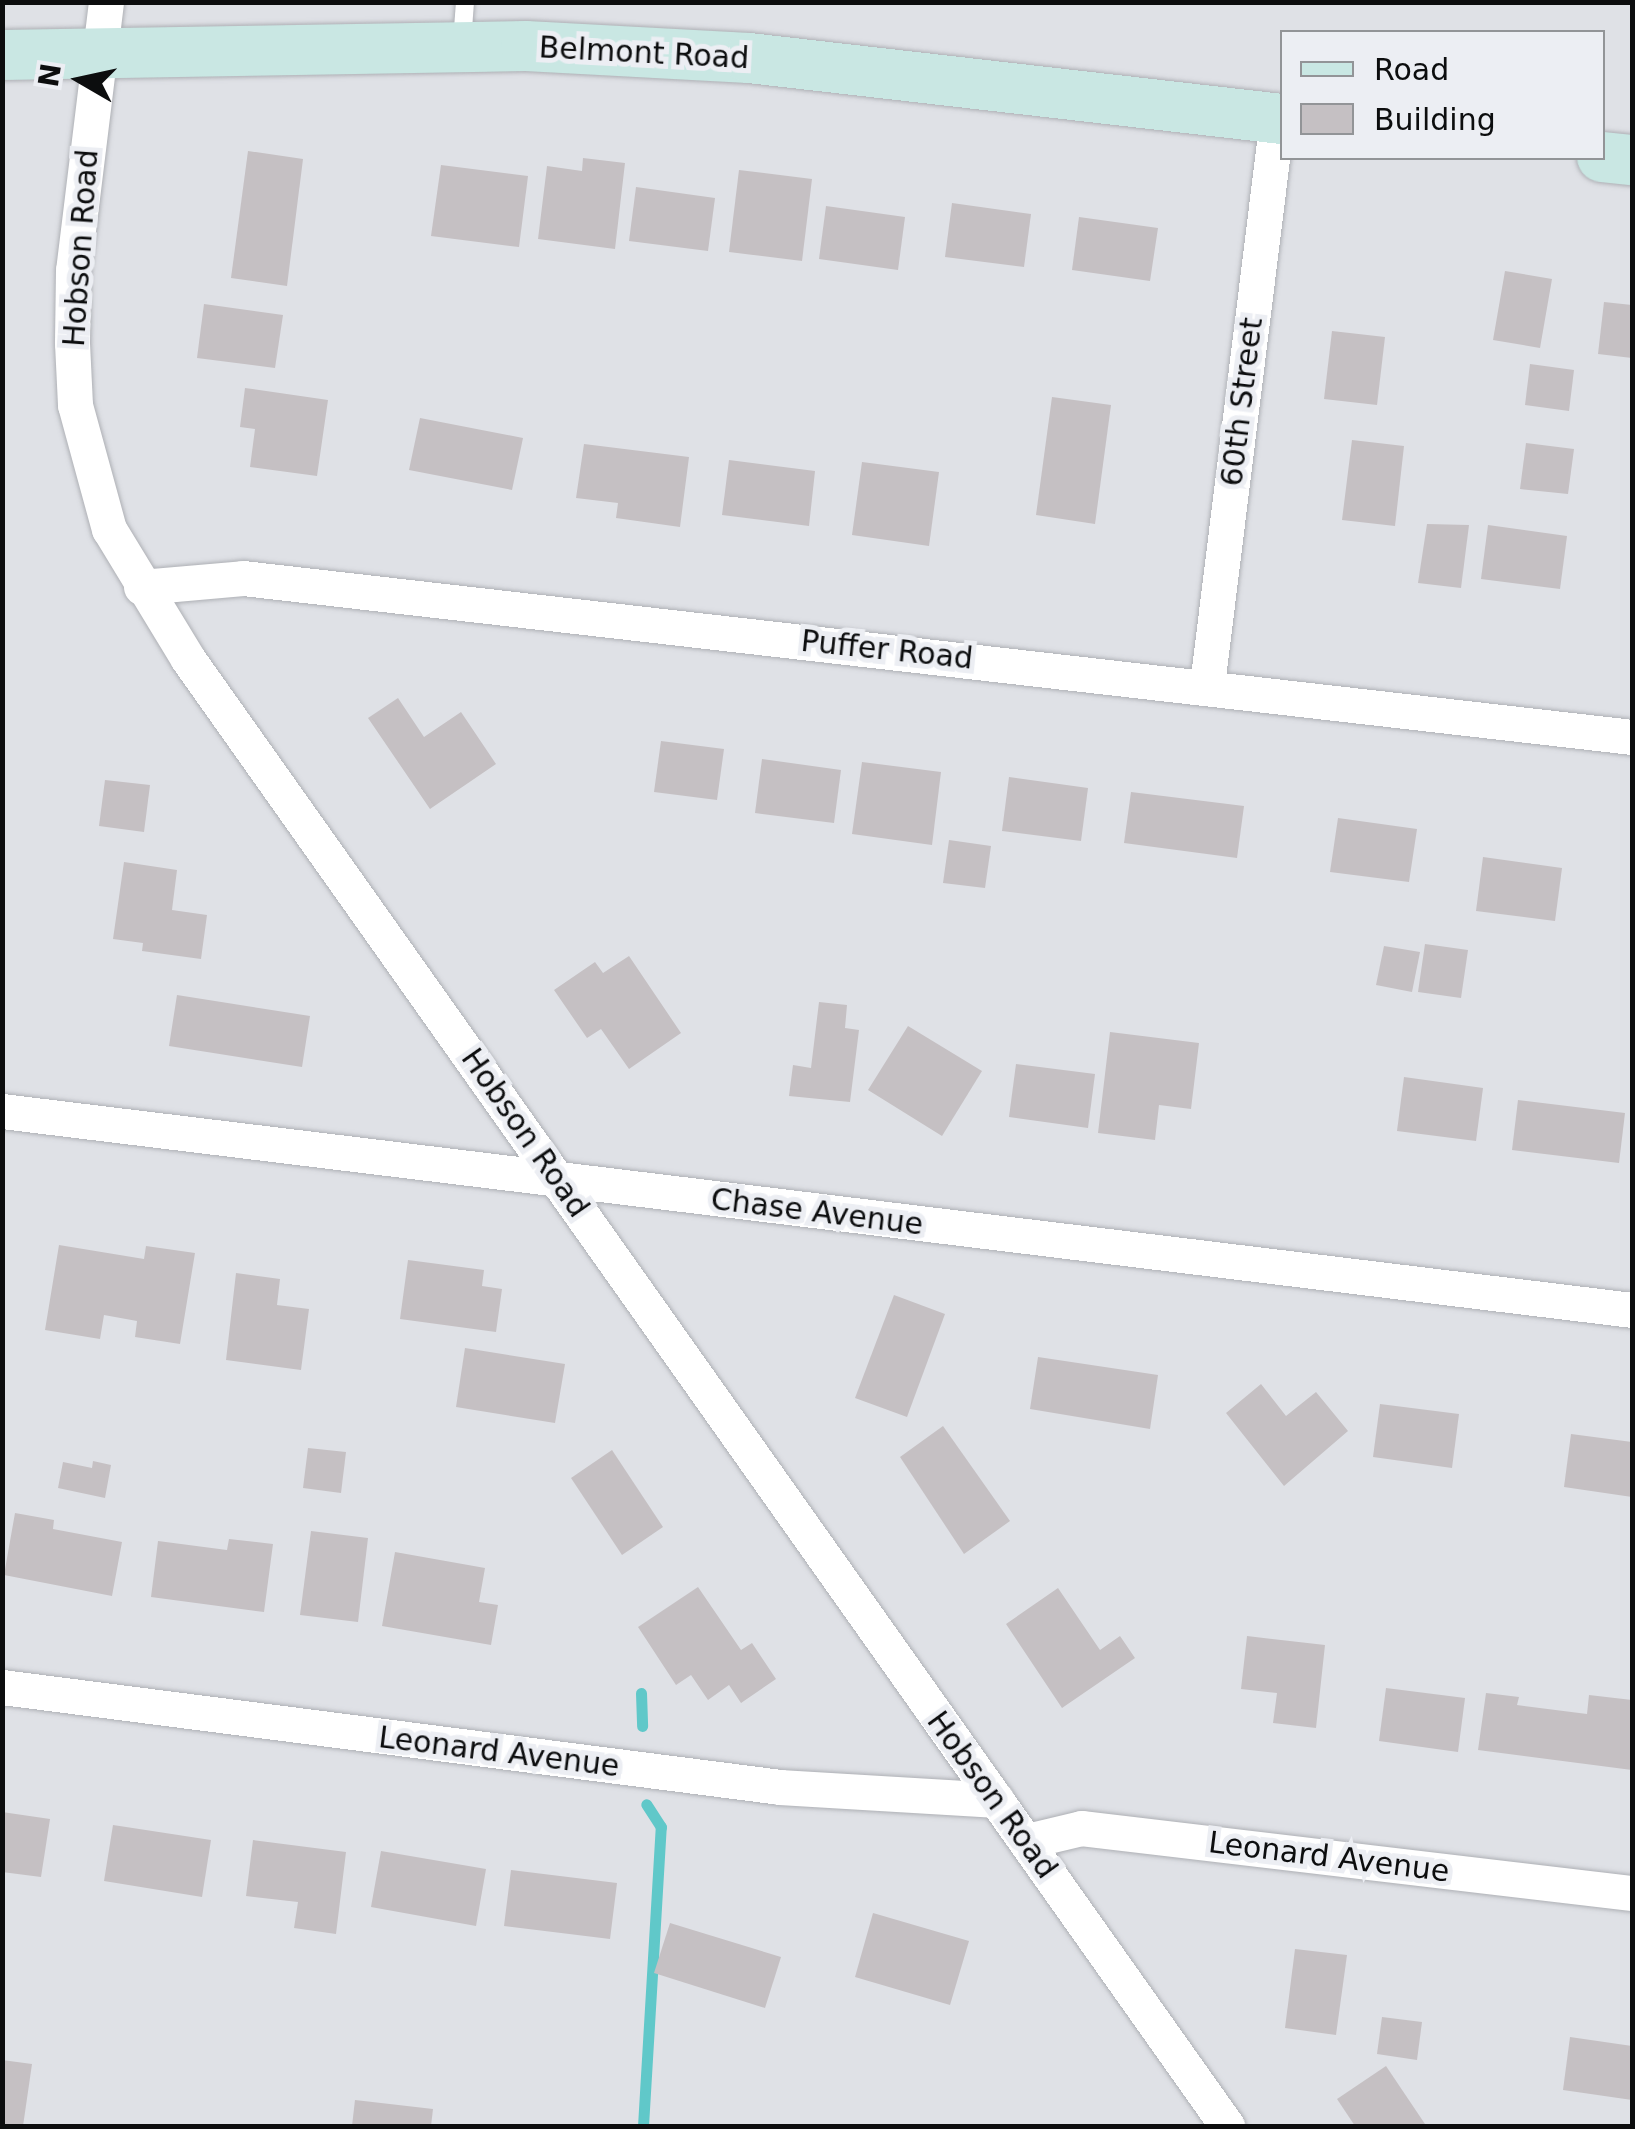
<!DOCTYPE html>
<html>
<head>
<meta charset="utf-8">
<style>
	body { margin:0 }
	#map { position:relative; width:1635px; height:2129px; overflow:hidden; background:#dfe1e6; font-family:"DejaVu Sans",sans-serif }
	div>[style] { position:absolute }
	[style*='--x'] { left:calc(var(--x)*1px); top:calc(var(--y)*1px); width:calc(var(--w)*1px); rotate:calc(var(--a)*1deg) }
	.stream>* { height:11px; margin:-5.5px; padding:0 5.5px; transform-origin:5.5px; border-radius:5.5px; background:#60c8c9 }
	.building>* { inset:0; background:#c5c0c3 }
	.roads { filter:drop-shadow(0 0 2px #aeb0b5) drop-shadow(0 0 2px #aeb0b5) }
	.lane>* { height:18px; margin:-9px; padding:0 9px; transform-origin:9px; border-radius:9px; background:#fff }
	.street>* { height:35px; margin:-17.5px; padding:0 17.5px; transform-origin:17.5px; border-radius:17.5px; background:#fff }
	.secondary>* { height:50px; margin:-25px; padding:0 25px; transform-origin:25px; border-radius:25px; background:#c9e7e3 }
	span { translate:-50% -50%; white-space:nowrap; text-align:center; line-height:1.15; -webkit-text-stroke:10px #eceef3; paint-order:stroke }
	.street-label { font-size:30px; color:#0c0d0e }
	.frame { position:absolute; inset:0; border:5px solid #0c0d0e; pointer-events:none }
	.legend { position:absolute; left:1280px; top:30px; width:325px; height:130px; box-sizing:border-box; background:#eceef3; border:2px solid #929497; margin:0; padding:12px 18px; list-style:none; font-size:30px; color:#0c0d0e }
	.legend li { display:flex; align-items:center; gap:20px; height:50px }
	.legend b { width:50px; border:2px solid #929497 }
	.north { position:absolute; left:30px; top:30px; width:100px; height:100px; -webkit-text-stroke:8px #eceef3; paint-order:stroke; rotate:279deg; font-size:28px; font-weight:700; line-height:40px; text-align:center; color:#0c0d0e }
	.north::after { content:''; display:block; margin:auto; width:35px; height:45px; background:#0c0d0e; clip-path:polygon(50% 0,100% 100%,50% 72%,0 100%) }
</style>
</head>
<body>
<div id="map">
	<div class="stream">
		<div style="--x:641;--y:1693;--w:33;--a:88"></div>
		<div style="--x:643;--y:2126;--w:300;--a:-86.6"></div>
		<div style="--x:661;--y:1827;--w:27;--a:-123"></div>
	</div>
	<div class="building">
		<div style="clip-path:polygon(248px 151px,303px 159px,287px 286px,231px 278px)"></div>
		<div style="clip-path:polygon(583px 158px,625px 163px,615px 249px,538px 239px,547px 166px,582px 171px)"></div>
		<div style="clip-path:polygon(441px 165px,528px 176px,519px 247px,431px 236px)"></div>
		<div style="clip-path:polygon(739px 170px,812px 179px,802px 261px,729px 252px)"></div>
		<div style="clip-path:polygon(636px 187px,715px 198px,708px 251px,629px 241px)"></div>
		<div style="clip-path:polygon(952px 203px,1031px 214px,1024px 267px,945px 257px)"></div>
		<div style="clip-path:polygon(826px 206px,905px 217px,898px 270px,819px 259px)"></div>
		<div style="clip-path:polygon(1079px 217px,1158px 228px,1150px 281px,1072px 270px)"></div>
		<div style="clip-path:polygon(1505px 271px,1552px 279px,1540px 348px,1493px 340px)"></div>
		<div style="clip-path:polygon(1604px 302px,1632px 305px,1632px 358px,1598px 354px)"></div>
		<div style="clip-path:polygon(204px 304px,283px 315px,275px 368px,197px 358px)"></div>
		<div style="clip-path:polygon(1332px 331px,1385px 337px,1377px 405px,1324px 399px)"></div>
		<div style="clip-path:polygon(1530px 364px,1574px 370px,1569px 411px,1525px 405px)"></div>
		<div style="clip-path:polygon(245px 388px,328px 400px,317px 476px,250px 467px,255px 429px,240px 427px)"></div>
		<div style="clip-path:polygon(1052px 397px,1111px 405px,1095px 524px,1036px 515px)"></div>
		<div style="clip-path:polygon(420px 418px,523px 438px,512px 490px,409px 470px)"></div>
		<div style="clip-path:polygon(1352px 440px,1404px 446px,1395px 526px,1342px 520px)"></div>
		<div style="clip-path:polygon(1526px 443px,1574px 449px,1568px 494px,1520px 489px)"></div>
		<div style="clip-path:polygon(584px 444px,689px 457px,680px 527px,616px 518px,618px 503px,576px 498px)"></div>
		<div style="clip-path:polygon(729px 460px,815px 471px,809px 526px,722px 515px)"></div>
		<div style="clip-path:polygon(862px 462px,939px 472px,929px 546px,852px 535px)"></div>
		<div style="clip-path:polygon(1427px 524px,1469px 525px,1461px 588px,1418px 583px)"></div>
		<div style="clip-path:polygon(1488px 525px,1567px 536px,1560px 589px,1481px 579px)"></div>
		<div style="clip-path:polygon(398px 698px,424px 737px,461px 712px,496px 764px,430px 809px,368px 718px)"></div>
		<div style="clip-path:polygon(661px 741px,724px 749px,717px 800px,654px 792px)"></div>
		<div style="clip-path:polygon(762px 759px,841px 770px,834px 823px,755px 813px)"></div>
		<div style="clip-path:polygon(862px 762px,941px 772px,932px 845px,852px 834px)"></div>
		<div style="clip-path:polygon(1009px 777px,1088px 788px,1081px 841px,1002px 831px)"></div>
		<div style="clip-path:polygon(105px 780px,150px 785px,144px 832px,99px 826px)"></div>
		<div style="clip-path:polygon(1131px 792px,1244px 806px,1237px 858px,1124px 843px)"></div>
		<div style="clip-path:polygon(1338px 818px,1417px 829px,1409px 882px,1330px 872px)"></div>
		<div style="clip-path:polygon(949px 840px,991px 846px,985px 888px,943px 883px)"></div>
		<div style="clip-path:polygon(1483px 857px,1562px 868px,1555px 921px,1476px 911px)"></div>
		<div style="clip-path:polygon(124px 862px,177px 870px,172px 910px,207px 915px,201px 959px,142px 951px,143px 943px,113px 939px)"></div>
		<div style="clip-path:polygon(1425px 944px,1468px 950px,1461px 998px,1418px 992px)"></div>
		<div style="clip-path:polygon(1384px 946px,1420px 952px,1412px 992px,1376px 985px)"></div>
		<div style="clip-path:polygon(629px 956px,681px 1033px,629px 1069px,601px 1029px,587px 1038px,554px 990px,595px 962px,603px 973px)"></div>
		<div style="clip-path:polygon(177px 995px,310px 1016px,302px 1067px,169px 1046px)"></div>
		<div style="clip-path:polygon(819px 1002px,847px 1005px,845px 1028px,859px 1030px,850px 1102px,789px 1096px,793px 1065px,811px 1068px)"></div>
		<div style="clip-path:polygon(908px 1026px,982px 1071px,942px 1136px,868px 1090px)"></div>
		<div style="clip-path:polygon(1110px 1032px,1199px 1043px,1191px 1109px,1159px 1105px,1155px 1140px,1098px 1133px)"></div>
		<div style="clip-path:polygon(1016px 1064px,1095px 1074px,1088px 1128px,1009px 1117px)"></div>
		<div style="clip-path:polygon(1404px 1077px,1483px 1088px,1476px 1141px,1397px 1131px)"></div>
		<div style="clip-path:polygon(1518px 1100px,1625px 1113px,1619px 1163px,1512px 1150px)"></div>
		<div style="clip-path:polygon(59px 1245px,144px 1259px,146px 1246px,195px 1253px,180px 1344px,135px 1337px,137px 1321px,104px 1315px,100px 1339px,45px 1330px)"></div>
		<div style="clip-path:polygon(408px 1260px,484px 1270px,482px 1286px,502px 1289px,496px 1332px,400px 1319px)"></div>
		<div style="clip-path:polygon(236px 1273px,280px 1279px,277px 1305px,309px 1309px,301px 1370px,226px 1360px)"></div>
		<div style="clip-path:polygon(894px 1295px,945px 1314px,907px 1417px,855px 1398px)"></div>
		<div style="clip-path:polygon(465px 1348px,565px 1364px,555px 1423px,456px 1407px)"></div>
		<div style="clip-path:polygon(1038px 1357px,1158px 1375px,1150px 1429px,1030px 1409px)"></div>
		<div style="clip-path:polygon(1261px 1384px,1286px 1416px,1316px 1392px,1348px 1431px,1284px 1486px,1226px 1413px)"></div>
		<div style="clip-path:polygon(1380px 1404px,1459px 1414px,1452px 1468px,1373px 1457px)"></div>
		<div style="clip-path:polygon(943px 1426px,1010px 1521px,964px 1554px,900px 1457px)"></div>
		<div style="clip-path:polygon(1571px 1434px,1632px 1442px,1632px 1497px,1564px 1487px)"></div>
		<div style="clip-path:polygon(308px 1448px,346px 1452px,341px 1493px,303px 1488px)"></div>
		<div style="clip-path:polygon(612px 1450px,663px 1527px,622px 1555px,571px 1478px)"></div>
		<div style="clip-path:polygon(93px 1461px,111px 1465px,105px 1498px,58px 1488px,63px 1462px,92px 1468px)"></div>
		<div style="clip-path:polygon(15px 1513px,54px 1520px,53px 1529px,122px 1542px,112px 1596px,4px 1575px)"></div>
		<div style="clip-path:polygon(311px 1531px,368px 1538px,358px 1622px,300px 1615px)"></div>
		<div style="clip-path:polygon(229px 1539px,273px 1544px,264px 1612px,151px 1597px,158px 1541px,227px 1550px)"></div>
		<div style="clip-path:polygon(395px 1552px,485px 1568px,479px 1602px,498px 1605px,491px 1645px,382px 1626px)"></div>
		<div style="clip-path:polygon(698px 1587px,741px 1650px,752px 1643px,776px 1679px,741px 1703px,729px 1685px,708px 1700px,691px 1675px,676px 1685px,638px 1627px)"></div>
		<div style="clip-path:polygon(1058px 1588px,1100px 1650px,1120px 1636px,1135px 1658px,1062px 1708px,1006px 1624px)"></div>
		<div style="clip-path:polygon(1247px 1636px,1325px 1645px,1316px 1728px,1273px 1723px,1277px 1693px,1241px 1689px)"></div>
		<div style="clip-path:polygon(1386px 1688px,1465px 1698px,1458px 1752px,1379px 1741px)"></div>
		<div style="clip-path:polygon(1486px 1693px,1519px 1697px,1517px 1705px,1587px 1714px,1589px 1695px,1632px 1700px,1632px 1770px,1478px 1750px)"></div>
		<div style="clip-path:polygon(2px 1812px,50px 1819px,41px 1877px,2px 1872px)"></div>
		<div style="clip-path:polygon(113px 1825px,211px 1840px,202px 1897px,104px 1881px)"></div>
		<div style="clip-path:polygon(253px 1840px,346px 1852px,336px 1934px,294px 1928px,298px 1902px,246px 1896px)"></div>
		<div style="clip-path:polygon(381px 1851px,486px 1869px,476px 1926px,371px 1907px)"></div>
		<div style="clip-path:polygon(511px 1870px,617px 1883px,610px 1939px,504px 1926px)"></div>
		<div style="clip-path:polygon(873px 1913px,969px 1941px,950px 2005px,855px 1977px)"></div>
		<div style="clip-path:polygon(670px 1923px,781px 1957px,765px 2008px,654px 1973px)"></div>
		<div style="clip-path:polygon(1295px 1949px,1347px 1955px,1336px 2035px,1285px 2028px)"></div>
		<div style="clip-path:polygon(1382px 2017px,1422px 2022px,1417px 2060px,1377px 2054px)"></div>
		<div style="clip-path:polygon(1570px 2037px,1632px 2046px,1632px 2100px,1563px 2090px)"></div>
		<div style="clip-path:polygon(2px 2060px,32px 2064px,23px 2126px,2px 2126px)"></div>
		<div style="clip-path:polygon(1386px 2066px,1425px 2124px,1421px 2126px,1355px 2126px,1337px 2099px)"></div>
		<div style="clip-path:polygon(355px 2100px,433px 2109px,431px 2126px,352px 2126px)"></div>
	</div>
	<div class="roads">
		<div class="lane">
			<div style="--x:462;--y:42;--w:40;--a:-85.7"></div>
		</div>
		<div class="street">
			<div style="--x:106;--y:2;--w:270;--a:97"></div>
			<div style="--x:73;--y:270;--w:73;--a:90.8"></div>
			<div style="--x:72;--y:343;--w:62;--a:87.2"></div>
			<div style="--x:75;--y:405;--w:129;--a:74.7"></div>
			<div style="--x:109;--y:529;--w:152;--a:58.7"></div>
			<div style="--x:188;--y:659;--w:1798;--a:54.69"></div>
			<div style="--x:141;--y:587;--w:102;--a:-5"></div>
			<div style="--x:243;--y:578;--w:1398;--a:6.53"></div>
			<div style="--x:1207;--y:685;--w:571;--a:-82.96"></div>
			<div style="--x:2;--y:1111;--w:1642;--a:6.96"></div>
			<div style="--x:2;--y:1687;--w:784;--a:7.32"></div>
			<div style="--x:780;--y:1787;--w:217;--a:3.4"></div>
			<div style="--x:1027;--y:1841;--w:56;--a:-13.5"></div>
			<div style="--x:1081;--y:1828;--w:555;--a:6.73"></div>
		</div>
		<div class="secondary">
			<div style="--x:2;--y:55;--w:524;--a:-0.98"></div>
			<div style="--x:526;--y:46;--w:223;--a:3.1"></div>
			<div style="--x:749;--y:58;--w:536;--a:6.53"></div>
			<div style="--x:1602;--y:157;--w:30;--a:6"></div>
		</div>
	</div>
	<div class="street-label">
		<span style="left:644px;top:53px;rotate:3deg">Belmont Road</span>
		<span style="left:81px;top:248px;rotate:-86deg">Hobson Road</span>
		<span style="left:1242px;top:402px;rotate:-83deg">60th Street</span>
		<span style="left:887px;top:650px;rotate:6deg">Puffer Road</span>
		<span style="left:525px;top:1133px;rotate:55deg">Hobson Road</span>
		<span style="left:817px;top:1212px;rotate:7deg">Chase Avenue</span>
		<span style="left:499px;top:1752px;rotate:7deg">Leonard Avenue</span>
		<span style="left:992px;top:1795px;rotate:54deg">Hobson Road</span>
		<span style="left:1329px;top:1857px;rotate:7deg">Leonard Avenue</span>
	</div>
	<div class="frame"></div>
	<ul class="legend">
	<li><b style="height:12px;background:#c9e7e3"></b>Road</li>
	<li><b style="height:28px;background:#c5c0c3"></b>Building</li>
	</ul>
	<div class="north">N</div>
</div>
</body>
</html>
